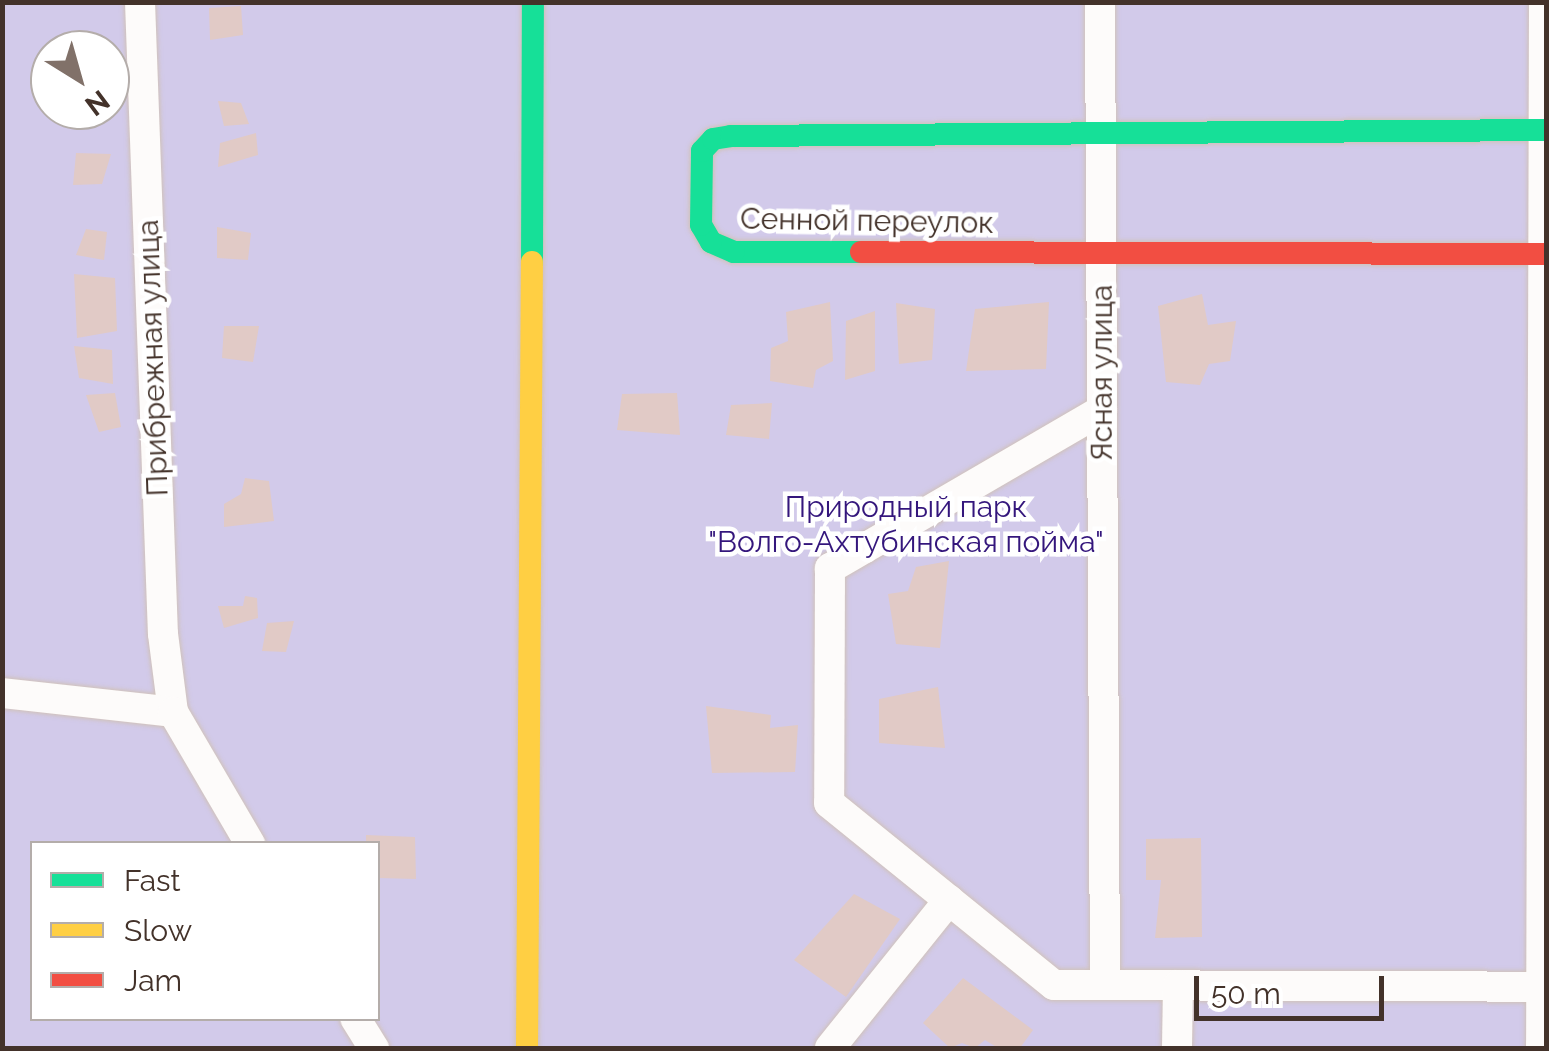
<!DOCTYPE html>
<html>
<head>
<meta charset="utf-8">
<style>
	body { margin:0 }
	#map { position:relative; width:1549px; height:1051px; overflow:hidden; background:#f4e6df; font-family:Raleway,sans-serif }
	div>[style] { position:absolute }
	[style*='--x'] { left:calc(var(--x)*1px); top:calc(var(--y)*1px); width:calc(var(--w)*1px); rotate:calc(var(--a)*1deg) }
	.green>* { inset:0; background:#d2caea }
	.building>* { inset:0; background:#e1cac6 }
	.roads { filter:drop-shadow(0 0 2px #d0c2ba) drop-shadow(0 0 2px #d0c2ba) }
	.street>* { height:30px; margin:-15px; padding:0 15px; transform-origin:15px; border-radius:15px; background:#fdfbfa }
	.fast>* { height:22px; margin:-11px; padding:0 11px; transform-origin:11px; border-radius:11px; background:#16e098 }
	.slow>* { height:22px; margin:-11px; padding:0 11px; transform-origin:11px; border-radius:11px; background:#ffcf43 }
	.jam>* { height:22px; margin:-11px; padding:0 11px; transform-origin:11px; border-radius:11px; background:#f24e42 }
	span { translate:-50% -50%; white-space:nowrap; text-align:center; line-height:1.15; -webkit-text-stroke:9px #fff; paint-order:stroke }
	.street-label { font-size:30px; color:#43322a }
	.park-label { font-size:30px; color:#34167c }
	.frame { position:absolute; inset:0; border:5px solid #43322a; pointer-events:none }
	.legend { position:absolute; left:30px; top:841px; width:350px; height:180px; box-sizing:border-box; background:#fff; border:2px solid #b4adaa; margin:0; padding:12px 18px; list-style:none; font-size:30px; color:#43322a }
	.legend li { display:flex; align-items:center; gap:20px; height:50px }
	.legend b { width:50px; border:2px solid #b4adaa }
	.north { position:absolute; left:30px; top:30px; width:100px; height:100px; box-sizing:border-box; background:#fff; border:2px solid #b4adaa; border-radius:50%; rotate:143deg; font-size:28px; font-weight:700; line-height:40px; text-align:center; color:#43322a }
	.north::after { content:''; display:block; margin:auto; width:35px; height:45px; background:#817169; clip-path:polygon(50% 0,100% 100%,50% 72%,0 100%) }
	.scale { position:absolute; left:1194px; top:976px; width:190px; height:45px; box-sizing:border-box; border:5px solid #43322a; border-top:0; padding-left:12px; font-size:30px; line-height:35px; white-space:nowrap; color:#43322a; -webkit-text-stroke:8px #fff; paint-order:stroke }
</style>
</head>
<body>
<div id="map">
	<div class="green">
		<div style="clip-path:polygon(evenodd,2px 3px,1546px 3px,1546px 1048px,3px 1048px,2px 3px,50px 50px,110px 50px,110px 110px,50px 110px,50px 50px,2px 3px,32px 844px,378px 844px,378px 1018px,32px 1018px,32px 844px)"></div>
	</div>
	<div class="building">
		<div style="clip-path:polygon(241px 6px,243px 35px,210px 40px,209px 8px)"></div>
		<div style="clip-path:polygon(218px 101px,241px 103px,249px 124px,224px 126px)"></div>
		<div style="clip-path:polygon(256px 133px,258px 155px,218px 167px,220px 143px)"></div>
		<div style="clip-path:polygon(76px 153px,111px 154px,102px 184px,73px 185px)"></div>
		<div style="clip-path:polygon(217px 227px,251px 233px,248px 260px,217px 258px)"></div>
		<div style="clip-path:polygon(86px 229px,107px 232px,104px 260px,76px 255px)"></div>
		<div style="clip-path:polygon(74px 274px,115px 278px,117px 331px,77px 338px)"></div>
		<div style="clip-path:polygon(1202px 294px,1208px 325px,1236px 321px,1230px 361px,1209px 364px,1200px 385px,1166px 382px,1158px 306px)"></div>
		<div style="clip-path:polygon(830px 302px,833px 361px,816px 370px,813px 388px,770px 381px,771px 348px,788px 341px,786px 312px)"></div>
		<div style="clip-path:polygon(1049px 302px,1046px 369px,966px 371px,975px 309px)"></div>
		<div style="clip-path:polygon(896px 303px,935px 309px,932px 360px,899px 364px)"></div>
		<div style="clip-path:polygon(875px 311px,875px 371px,845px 380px,846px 321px)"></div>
		<div style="clip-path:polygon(224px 326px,259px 326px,253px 362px,222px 358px)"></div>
		<div style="clip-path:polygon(74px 346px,112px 350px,113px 384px,79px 378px)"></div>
		<div style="clip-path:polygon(115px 393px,121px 427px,99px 432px,86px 395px)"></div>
		<div style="clip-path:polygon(677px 393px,680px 435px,617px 430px,622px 394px)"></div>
		<div style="clip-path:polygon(772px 403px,769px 439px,726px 435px,731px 405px)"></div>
		<div style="clip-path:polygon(245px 478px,269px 481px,274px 521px,224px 527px,224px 504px,241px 494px)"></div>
		<div style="clip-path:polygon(949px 561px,940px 648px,896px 644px,888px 594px,908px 591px,916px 567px)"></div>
		<div style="clip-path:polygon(245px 596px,257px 598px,258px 618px,224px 628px,218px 606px,243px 606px)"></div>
		<div style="clip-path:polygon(294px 621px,286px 652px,262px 651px,267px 623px)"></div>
		<div style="clip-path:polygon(938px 687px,945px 748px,879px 743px,879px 699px)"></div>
		<div style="clip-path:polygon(706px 706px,771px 715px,770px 728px,798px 725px,795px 772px,712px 773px)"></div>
		<div style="clip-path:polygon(366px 835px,415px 837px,416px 879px,378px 878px,378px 844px,366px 844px)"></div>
		<div style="clip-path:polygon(1201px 838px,1202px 937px,1155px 938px,1161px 880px,1146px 880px,1146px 839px)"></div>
		<div style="clip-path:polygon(854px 894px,900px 919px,846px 997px,794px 960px)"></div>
		<div style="clip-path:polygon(963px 978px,1033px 1030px,1020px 1048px,998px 1048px,985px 1040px,975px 1048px,962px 1043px,950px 1048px,923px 1023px)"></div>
	</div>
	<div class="roads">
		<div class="street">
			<div style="--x:140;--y:2;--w:632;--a:87.92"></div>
			<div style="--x:163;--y:634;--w:79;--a:82.7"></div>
			<div style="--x:1100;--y:2;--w:982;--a:89.71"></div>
			<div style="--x:1544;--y:2;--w:1043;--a:90.16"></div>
			<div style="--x:1541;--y:1045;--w:5;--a:0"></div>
			<div style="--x:1102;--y:410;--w:315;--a:149.8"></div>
			<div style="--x:830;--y:568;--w:235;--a:90.2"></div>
			<div style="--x:829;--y:803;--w:289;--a:39"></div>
			<div style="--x:1054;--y:985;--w:487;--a:0.2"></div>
			<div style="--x:2;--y:693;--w:172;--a:6.3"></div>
			<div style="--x:173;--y:712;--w:153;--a:59.7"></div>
			<div style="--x:355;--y:1018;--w:36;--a:58"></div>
			<div style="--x:830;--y:1048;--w:190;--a:-51.2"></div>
			<div style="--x:1177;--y:1048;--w:63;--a:-89.1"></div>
		</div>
		<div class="fast">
			<div style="--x:861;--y:252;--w:127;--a:180"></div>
			<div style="--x:734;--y:252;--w:25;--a:-157"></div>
			<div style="--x:711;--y:242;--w:20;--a:-120"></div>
			<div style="--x:701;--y:225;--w:74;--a:-89.2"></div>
			<div style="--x:702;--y:151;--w:16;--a:-47"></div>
			<div style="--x:713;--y:139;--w:18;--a:-9"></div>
			<div style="--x:731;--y:136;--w:813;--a:-0.42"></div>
			<div style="--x:532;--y:262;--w:260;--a:-89.8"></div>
		</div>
		<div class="slow">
			<div style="--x:527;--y:1048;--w:786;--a:-89.64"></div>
		</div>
		<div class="jam">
			<div style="--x:861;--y:252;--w:683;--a:0.17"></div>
		</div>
	</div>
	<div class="street-label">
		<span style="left:867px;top:221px;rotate:1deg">Сенной переулок</span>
		<span style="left:153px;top:358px;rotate:-92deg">Прибрежная улица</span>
		<span style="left:1102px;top:373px;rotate:-90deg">Ясная улица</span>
	</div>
	<div class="park-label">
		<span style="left:906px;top:524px">Природный парк<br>"Волго-Ахтубинская пойма"</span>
	</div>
	<div class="frame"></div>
	<ul class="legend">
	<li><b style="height:12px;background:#16e098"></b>Fast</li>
	<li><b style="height:12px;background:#ffcf43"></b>Slow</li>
	<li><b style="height:12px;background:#f24e42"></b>Jam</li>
	</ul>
	<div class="north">N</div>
	<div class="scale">50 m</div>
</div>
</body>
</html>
